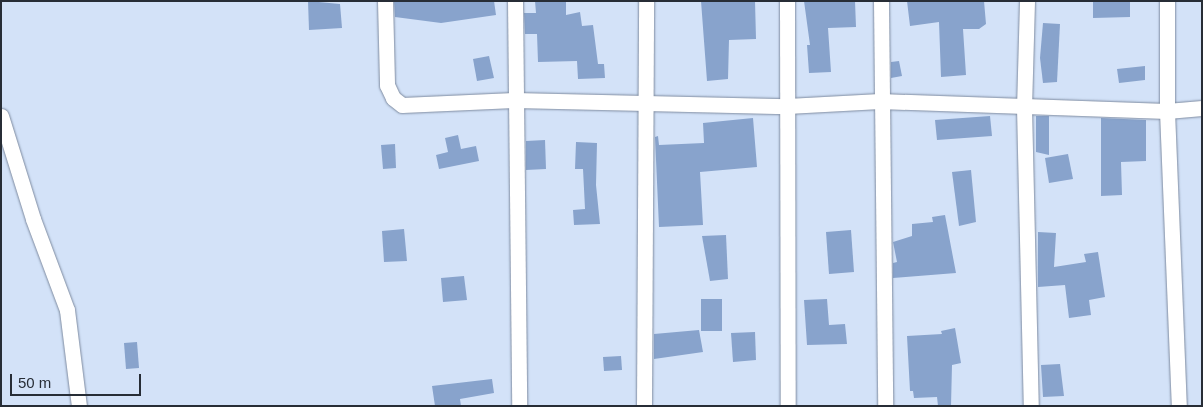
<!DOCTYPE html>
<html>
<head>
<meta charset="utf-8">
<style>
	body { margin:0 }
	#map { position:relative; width:1203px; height:407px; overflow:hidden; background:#d3e2f8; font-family:Arial,sans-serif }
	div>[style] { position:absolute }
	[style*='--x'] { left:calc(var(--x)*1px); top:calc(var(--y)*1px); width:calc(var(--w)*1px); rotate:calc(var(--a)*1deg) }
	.building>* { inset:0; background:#88a3cc }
	.roads { filter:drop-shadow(0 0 1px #7e8ba0) drop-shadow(0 0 1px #7e8ba0) }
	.street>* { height:15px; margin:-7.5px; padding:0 7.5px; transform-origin:7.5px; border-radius:7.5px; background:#fff }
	span { translate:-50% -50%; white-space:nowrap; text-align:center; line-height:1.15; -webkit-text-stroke:4px #d3e2f8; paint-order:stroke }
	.frame { position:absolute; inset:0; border:2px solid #272d36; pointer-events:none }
	.scale { position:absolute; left:10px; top:374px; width:131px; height:22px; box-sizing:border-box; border:2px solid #272d36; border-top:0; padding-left:6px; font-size:15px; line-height:18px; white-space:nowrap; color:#272d36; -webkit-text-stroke:4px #d3e2f8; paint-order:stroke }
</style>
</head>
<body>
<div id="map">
	<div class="building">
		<div style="clip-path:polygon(308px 1px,340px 4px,342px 28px,309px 30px)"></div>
		<div style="clip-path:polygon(394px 1px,494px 1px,496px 15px,441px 23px,395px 17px)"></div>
		<div style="clip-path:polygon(535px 1px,566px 1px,566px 15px,580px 12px,582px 26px,593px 25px,598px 64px,604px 64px,605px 78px,578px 79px,577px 61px,538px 62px,537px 34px,525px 34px,524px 13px,536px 13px)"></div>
		<div style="clip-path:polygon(701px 1px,755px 1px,756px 39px,729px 40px,728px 79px,707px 81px)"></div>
		<div style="clip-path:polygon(804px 1px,855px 1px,856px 27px,828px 28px,831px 72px,809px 73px,807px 45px,810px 45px)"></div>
		<div style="clip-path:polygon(907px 1px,984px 1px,986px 24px,979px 29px,963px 29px,966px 75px,941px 77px,939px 22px,910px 26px)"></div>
		<div style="clip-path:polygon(1093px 1px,1130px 1px,1130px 17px,1093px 18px)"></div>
		<div style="clip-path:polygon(1043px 23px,1060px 24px,1057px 82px,1043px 83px,1040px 58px)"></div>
		<div style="clip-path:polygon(489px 56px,494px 78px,477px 81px,473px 59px)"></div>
		<div style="clip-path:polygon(899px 61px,902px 76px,891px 78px,891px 62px)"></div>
		<div style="clip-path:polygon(1145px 66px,1145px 80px,1119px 83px,1117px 69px)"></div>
		<div style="clip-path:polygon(990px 116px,992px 136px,937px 140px,935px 120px)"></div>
		<div style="clip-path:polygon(1036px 116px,1049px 116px,1049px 155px,1036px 152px)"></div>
		<div style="clip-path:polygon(753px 118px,757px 167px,700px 172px,703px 225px,659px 227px,655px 137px,658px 136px,659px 145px,704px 143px,703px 123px)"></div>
		<div style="clip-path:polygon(1101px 118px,1146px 120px,1146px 161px,1121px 162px,1122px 195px,1101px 196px)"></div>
		<div style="clip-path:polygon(458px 135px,461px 149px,476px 146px,479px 161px,439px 169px,436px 155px,448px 152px,445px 138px)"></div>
		<div style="clip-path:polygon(545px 140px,546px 169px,526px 170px,526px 141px)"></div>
		<div style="clip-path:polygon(576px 142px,597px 143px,596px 185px,600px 224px,574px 225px,573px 210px,585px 209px,583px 169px,575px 169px)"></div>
		<div style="clip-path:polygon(395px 144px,396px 168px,383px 169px,381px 145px)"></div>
		<div style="clip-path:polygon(1068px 154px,1073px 179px,1049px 183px,1045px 158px)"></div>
		<div style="clip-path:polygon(971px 170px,976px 222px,959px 226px,952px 172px)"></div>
		<div style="clip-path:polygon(945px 215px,956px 273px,893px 278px,893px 263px,897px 262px,893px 242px,912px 236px,912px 224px,933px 222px,932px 217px)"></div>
		<div style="clip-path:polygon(404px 229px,407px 261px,384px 262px,382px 231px)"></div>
		<div style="clip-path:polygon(851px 230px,854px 272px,829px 274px,826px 232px)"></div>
		<div style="clip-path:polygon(1038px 232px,1056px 233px,1054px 267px,1086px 262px,1084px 254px,1098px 252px,1105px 297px,1089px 300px,1091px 315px,1069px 318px,1065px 285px,1038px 287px)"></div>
		<div style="clip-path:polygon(726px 235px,728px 279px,710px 281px,702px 236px)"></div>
		<div style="clip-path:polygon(464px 276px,467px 300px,443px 302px,441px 278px)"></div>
		<div style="clip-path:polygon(701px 299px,722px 299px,722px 331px,701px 331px)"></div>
		<div style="clip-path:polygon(827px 299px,829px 325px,845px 324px,847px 344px,807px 345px,804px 300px)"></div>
		<div style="clip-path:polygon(955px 328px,961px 363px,952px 365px,951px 406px,938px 406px,937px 397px,914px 398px,913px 391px,910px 391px,907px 336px,942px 334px,941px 331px)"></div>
		<div style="clip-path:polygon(699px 330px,703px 352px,654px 359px,654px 334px)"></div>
		<div style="clip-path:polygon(755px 332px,756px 360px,733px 362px,731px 333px)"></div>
		<div style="clip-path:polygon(137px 342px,139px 368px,126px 369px,124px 343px)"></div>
		<div style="clip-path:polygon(621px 356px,622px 370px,604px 371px,603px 357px)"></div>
		<div style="clip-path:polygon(1060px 364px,1064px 396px,1043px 397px,1041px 365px)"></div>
		<div style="clip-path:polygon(492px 379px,494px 393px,460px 399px,461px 406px,435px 406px,432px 386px)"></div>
	</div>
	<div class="roads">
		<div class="street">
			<div style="--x:385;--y:1;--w:84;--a:88.6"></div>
			<div style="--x:387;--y:85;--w:14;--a:65"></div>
			<div style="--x:393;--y:98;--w:11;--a:38"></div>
			<div style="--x:402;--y:105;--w:112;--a:-2.6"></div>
			<div style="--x:514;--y:100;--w:273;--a:1.3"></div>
			<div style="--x:787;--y:106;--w:93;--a:-3.1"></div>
			<div style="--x:880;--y:101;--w:287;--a:2"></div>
			<div style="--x:1167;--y:111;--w:35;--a:-5"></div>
			<div style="--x:515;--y:1;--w:405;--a:89.4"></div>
			<div style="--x:787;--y:1;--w:405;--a:89.9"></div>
			<div style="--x:881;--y:1;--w:405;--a:89.4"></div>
			<div style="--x:1027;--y:1;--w:106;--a:91.6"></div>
			<div style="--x:1024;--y:107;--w:299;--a:88.7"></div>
			<div style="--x:1167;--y:1;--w:110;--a:90"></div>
			<div style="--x:1167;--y:111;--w:295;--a:87.7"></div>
			<div style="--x:1;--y:116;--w:108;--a:72.7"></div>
			<div style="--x:33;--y:219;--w:97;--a:69.5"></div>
			<div style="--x:67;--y:310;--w:97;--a:82.9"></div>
			<div style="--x:644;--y:406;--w:405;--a:-89.7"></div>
		</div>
	</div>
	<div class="frame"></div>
	<div class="scale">50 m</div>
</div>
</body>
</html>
